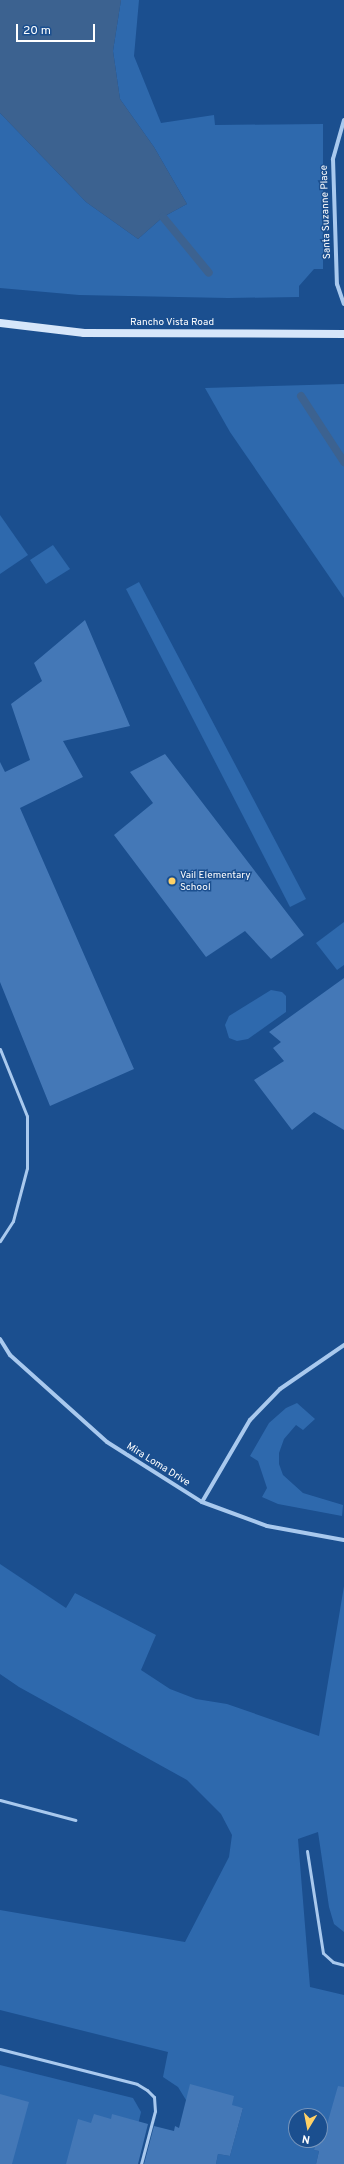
<!DOCTYPE html>
<html>
<head>
<meta charset="utf-8">
<style>
	body { margin:0 }
	#map { position:relative; width:344px; height:2164px; overflow:hidden; background:#1b4f8f; font-family:Overpass,sans-serif }
	div>[style] { position:absolute }
	[style*='--x'] { left:calc(var(--x)*1px); top:calc(var(--y)*1px); width:calc(var(--w)*1px); rotate:calc(var(--a)*1deg) }
	.green>* { inset:0; background:#2e69ad }
	.water>* { inset:0; background:#3c6290 }
	.stream>* { height:8px; margin:-4px; padding:0 4px; transform-origin:4px; border-radius:4px; background:#3c6290 }
	.building>* { inset:0; background:#4478b7 }
	.service>* { height:3px; margin:-1.5px; padding:0 1.5px; transform-origin:1.5px; border-radius:1.5px; background:#a9c9ee }
	.minor>* { height:4px; margin:-2px; padding:0 2px; transform-origin:2px; border-radius:2px; background:#a9c9ee }
	.secondary>* { height:8px; margin:-4px; padding:0 4px; transform-origin:4px; border-radius:4px; background:#d6e6fa }
	.dots>* { width:11px; height:11px; translate:-50% -50%; box-sizing:border-box; border:2px solid #1b4f8f; border-radius:50% }
	span { translate:-50% -50%; white-space:nowrap; text-align:center; line-height:1.15; -webkit-text-stroke:3px #1b4f8f; paint-order:stroke }
	.street-label { font-size:10px; color:#fff }
	.poi-label { font-size:10px; color:#fff }
	.left { translate:0 -50%; text-align:left }
	.north { position:absolute; left:288px; top:2108px; width:40px; height:40px; box-sizing:border-box; background:#1b4f8f; border:1px solid #7695bc; border-radius:50%; rotate:190deg; font-size:11px; font-weight:700; line-height:16px; text-align:center; color:#fff }
	.north::after { content:''; display:block; margin:auto; width:14px; height:18px; background:#ffd166; clip-path:polygon(50% 0,100% 100%,50% 72%,0 100%) }
	.scale { position:absolute; left:16px; top:24px; width:79px; height:18px; box-sizing:border-box; border:2px solid #fff; border-top:0; padding-left:5px; font-size:12px; line-height:14px; white-space:nowrap; color:#fff; -webkit-text-stroke:3px #1b4f8f; paint-order:stroke }
</style>
</head>
<body>
<div id="map">
	<div class="green">
		<div style="clip-path:polygon(121px 0,139px 0,134px 56px,161px 123px,214px 115px,215px 125px,323px 124px,323px 269px,314px 269px,299px 286px,299px 297px,228px 298px,79px 295px,0 288px,0 113px,86px 202px,138px 239px,163px 217px,187px 204px,154px 147px,120px 99px,113px 51px)"></div>
		<div style="clip-path:polygon(344px 384px,344px 598px,230px 432px,205px 388px)"></div>
		<div style="clip-path:polygon(0 515px,28px 555px,0 574px)"></div>
		<div style="clip-path:polygon(53px 545px,70px 569px,46px 584px,30px 560px)"></div>
		<div style="clip-path:polygon(139px 582px,306px 899px,290px 907px,126px 589px)"></div>
		<div style="clip-path:polygon(344px 922px,344px 965px,337px 970px,316px 943px)"></div>
		<div style="clip-path:polygon(271px 990px,282px 992px,286px 996px,286px 1012px,248px 1039px,237px 1041px,229px 1038px,225px 1025px,229px 1016px)"></div>
		<div style="clip-path:polygon(297px 1403px,315px 1419px,303px 1430px,296px 1425px,284px 1439px,279px 1453px,279px 1464px,283px 1475px,303px 1493px,343px 1505px,342px 1516px,278px 1504px,262px 1497px,267px 1488px,258px 1461px,250px 1456px,269px 1423px,286px 1408px)"></div>
		<div style="clip-path:polygon(0 1564px,66px 1608px,75px 1593px,156px 1635px,141px 1670px,170px 1689px,196px 1699px,227px 1704px,319px 1736px,344px 1586px,344px 1932px,334px 1924px,329px 1907px,318px 1832px,298px 1839px,310px 1987px,344px 1995px,344px 2116px,326px 2128px,320px 2127px,320px 2116px,296px 2116px,296px 2140px,316px 2140px,314px 2150px,319px 2151px,316px 2164px,216px 2164px,218px 2154px,230px 2156px,243px 2108px,186px 2100px,178px 2087px,163px 2077px,168px 2052px,0 2010px,0 1910px,185px 1942px,229px 1857px,232px 1835px,221px 1814px,187px 1780px,19px 1687px,0 1674px)"></div>
		<div style="clip-path:polygon(0 2065px,133px 2098px,141px 2112px,129px 2164px,0 2164px)"></div>
	</div>
	<div class="water">
		<div style="clip-path:polygon(0 0,121px 0,113px 51px,120px 99px,154px 147px,187px 204px,163px 217px,138px 239px,86px 202px,0 113px)"></div>
	</div>
	<div class="stream">
		<div style="--x:163;--y:217;--w:72;--a:50.6"></div>
		<div style="--x:301;--y:396;--w:79;--a:56.9"></div>
	</div>
	<div class="building">
		<div style="clip-path:polygon(85px 620px,130px 726px,63px 741px,83px 777px,20px 808px,134px 1069px,50px 1106px,0 982px,0 762px,5px 772px,30px 760px,11px 704px,42px 681px,34px 663px)"></div>
		<div style="clip-path:polygon(165px 754px,304px 935px,271px 959px,245px 931px,206px 957px,114px 835px,153px 803px,130px 772px)"></div>
		<div style="clip-path:polygon(344px 978px,344px 1130px,314px 1112px,292px 1130px,254px 1080px,284px 1061px,273px 1048px,281px 1042px,269px 1032px)"></div>
		<div style="clip-path:polygon(190px 2084px,234px 2096px,232px 2105px,243px 2108px,230px 2156px,218px 2154px,216px 2164px,144px 2164px,154px 2126px,174px 2131px,175px 2126px,179px 2128px)"></div>
		<div style="clip-path:polygon(338px 2086px,344px 2087px,344px 2164px,316px 2164px,319px 2151px,314px 2150px,316px 2140px,320px 2140px,320px 2127px,326px 2128px)"></div>
		<div style="clip-path:polygon(0 2094px,29px 2102px,12px 2164px,0 2164px)"></div>
		<div style="clip-path:polygon(94px 2114px,111px 2119px,112px 2114px,148px 2124px,138px 2164px,66px 2164px,78px 2119px,91px 2123px)"></div>
	</div>
	<div class="service">
		<div style="--x:0;--y:1049;--w:72;--a:68.1"></div>
		<div style="--x:27;--y:1116;--w:52;--a:90"></div>
		<div style="--x:27;--y:1168;--w:55;--a:104.8"></div>
		<div style="--x:13;--y:1221;--w:24;--a:123"></div>
		<div style="--x:0;--y:1800;--w:78;--a:14.9"></div>
		<div style="--x:307;--y:1851;--w:103;--a:81.1"></div>
		<div style="--x:323;--y:1953;--w:13;--a:42"></div>
		<div style="--x:333;--y:1962;--w:11;--a:15"></div>
		<div style="--x:0;--y:2049;--w:141;--a:14.3"></div>
		<div style="--x:137;--y:2084;--w:12;--a:31"></div>
		<div style="--x:147;--y:2090;--w:10;--a:45"></div>
		<div style="--x:154;--y:2097;--w:14;--a:86"></div>
		<div style="--x:155;--y:2111;--w:55;--a:104.8"></div>
	</div>
	<div class="minor">
		<div style="--x:344;--y:120;--w:41;--a:105.8"></div>
		<div style="--x:333;--y:159;--w:125;--a:88.2"></div>
		<div style="--x:337;--y:284;--w:21;--a:71"></div>
		<div style="--x:0;--y:1339;--w:19;--a:58"></div>
		<div style="--x:10;--y:1355;--w:130;--a:41.9"></div>
		<div style="--x:107;--y:1442;--w:112;--a:32.3"></div>
		<div style="--x:202;--y:1502;--w:69;--a:20.3"></div>
		<div style="--x:267;--y:1526;--w:78;--a:10.3"></div>
		<div style="--x:202;--y:1502;--w:95;--a:-59.7"></div>
		<div style="--x:250;--y:1420;--w:43;--a:-45.9"></div>
		<div style="--x:280;--y:1389;--w:78;--a:-34.5"></div>
	</div>
	<div class="secondary">
		<div style="--x:0;--y:323;--w:85;--a:6.8"></div>
		<div style="--x:84;--y:333;--w:260;--a:0.2"></div>
	</div>
	<div class="dots">
		<div style="left:172px;top:881px;background:#ffd166"></div>
	</div>
	<div class="street-label">
		<span style="left:326px;top:212px;rotate:-92deg">Santa Suzanne Place</span>
		<span style="left:172px;top:323px">Rancho Vista Road</span>
		<span style="left:158px;top:1465px;rotate:32deg">Mira Loma Drive</span>
	</div>
	<div class="poi-label">
		<span class="left" style="left:180px;top:881px">Vail Elementary<br>School</span>
	</div>
	<div class="north">N</div>
	<div class="scale">20 m</div>
</div>
</body>
</html>
